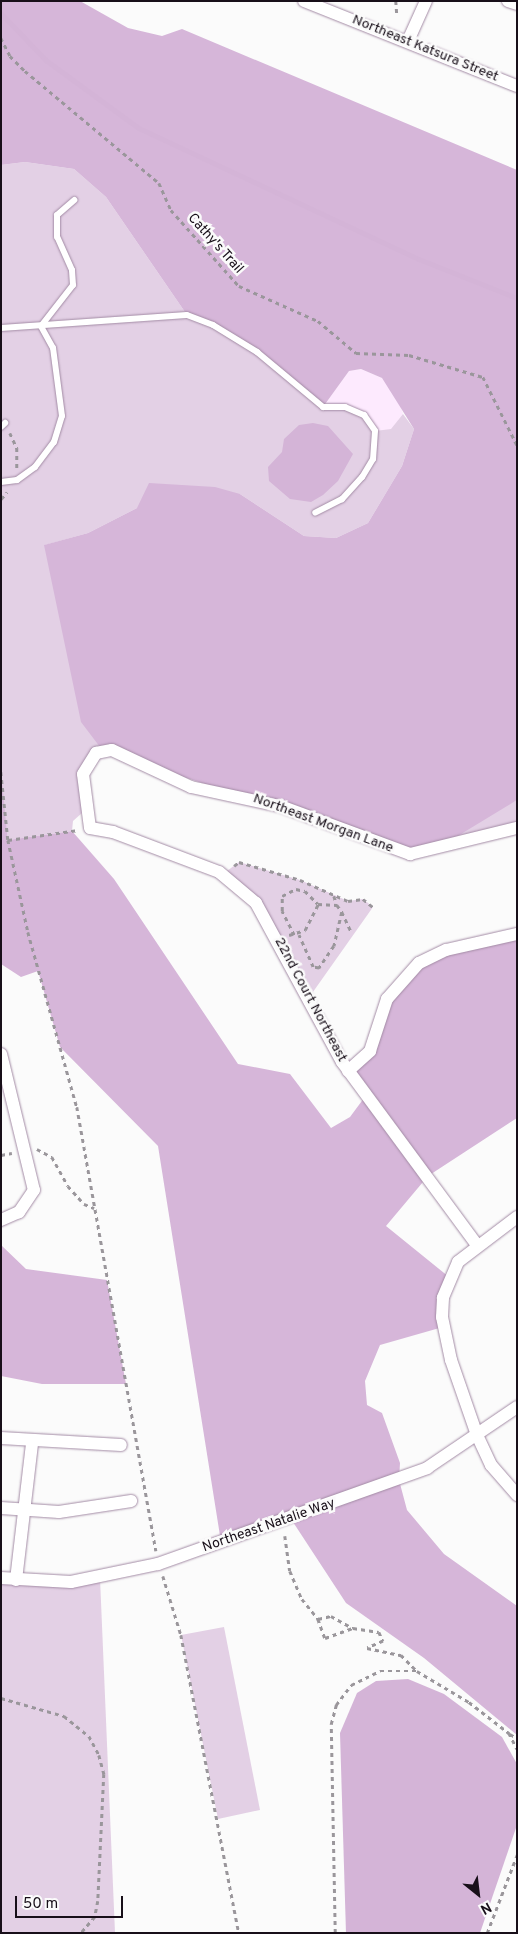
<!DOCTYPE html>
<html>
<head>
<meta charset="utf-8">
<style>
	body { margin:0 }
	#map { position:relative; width:518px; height:1934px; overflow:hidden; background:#fbfbfb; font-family:Overpass,sans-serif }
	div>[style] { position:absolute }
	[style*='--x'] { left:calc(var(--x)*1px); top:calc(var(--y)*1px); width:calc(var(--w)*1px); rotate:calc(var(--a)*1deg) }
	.built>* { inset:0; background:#fdeafe }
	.green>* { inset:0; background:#e3d0e5 }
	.forest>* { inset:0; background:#d6b6d9 }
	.water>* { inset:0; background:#d4b4d7 }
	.stream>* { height:4.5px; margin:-2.25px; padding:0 2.25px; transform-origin:2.25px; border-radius:2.25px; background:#d4b4d7 }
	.path>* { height:2.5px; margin-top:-1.25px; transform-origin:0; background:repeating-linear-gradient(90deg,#9a969b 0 4px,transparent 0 8px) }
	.roads { filter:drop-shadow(0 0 1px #a38ba5) drop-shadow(0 0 1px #a38ba5) }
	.service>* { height:6px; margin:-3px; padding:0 3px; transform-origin:3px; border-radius:3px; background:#fff }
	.minor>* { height:12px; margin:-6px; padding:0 6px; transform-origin:6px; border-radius:6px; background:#fff }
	span { translate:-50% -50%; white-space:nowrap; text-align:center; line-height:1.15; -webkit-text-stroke:5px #fbfbfb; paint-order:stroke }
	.street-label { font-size:14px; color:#180f19 }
	.frame { position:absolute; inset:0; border:2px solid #180f19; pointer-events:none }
	.north { position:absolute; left:453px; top:1869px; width:50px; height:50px; -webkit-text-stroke:4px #fbfbfb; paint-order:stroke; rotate:151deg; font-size:14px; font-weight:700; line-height:20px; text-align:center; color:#180f19 }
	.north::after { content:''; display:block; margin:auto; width:18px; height:22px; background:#180f19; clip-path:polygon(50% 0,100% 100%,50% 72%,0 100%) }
	.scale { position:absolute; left:15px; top:1896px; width:108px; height:22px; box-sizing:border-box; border:2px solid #180f19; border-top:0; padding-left:6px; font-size:15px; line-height:18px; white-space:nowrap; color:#180f19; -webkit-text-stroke:4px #fbfbfb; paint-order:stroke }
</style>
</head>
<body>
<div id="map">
	<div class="built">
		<div style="clip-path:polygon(361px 369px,382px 378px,399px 400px,403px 414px,391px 430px,375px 431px,323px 407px,349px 371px)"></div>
	</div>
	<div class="green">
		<div style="clip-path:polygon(25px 162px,74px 169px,106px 197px,187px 315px,257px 352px,323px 407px,345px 407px,364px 415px,375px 431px,391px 429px,403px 414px,414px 429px,402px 466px,368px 523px,336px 538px,304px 536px,240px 494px,137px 508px,88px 533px,45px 545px,103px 751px,90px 759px,82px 813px,73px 821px,72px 831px,8px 840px,1px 779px,1px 165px)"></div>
		<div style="clip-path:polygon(517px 800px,517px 828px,433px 851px,498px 809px)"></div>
		<div style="clip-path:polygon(239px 862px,300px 880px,348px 901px,363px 899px,373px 907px,308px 999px,267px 918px,223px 874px)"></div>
		<div style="clip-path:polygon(1px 1578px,100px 1578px,115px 1933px,1px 1933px)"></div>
		<div style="clip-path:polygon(224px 1627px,260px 1810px,218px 1819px,181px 1635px)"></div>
	</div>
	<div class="forest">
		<div style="clip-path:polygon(1px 1px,80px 1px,128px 28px,162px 36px,182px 29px,517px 170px,517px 800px,433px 851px,421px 854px,103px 751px,81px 722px,44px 545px,88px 533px,137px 508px,149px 483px,215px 487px,240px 494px,304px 536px,336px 538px,368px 523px,402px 466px,414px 429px,382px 378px,361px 369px,349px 371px,323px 407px,257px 352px,187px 315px,106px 197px,74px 169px,25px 162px,1px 165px)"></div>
		<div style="clip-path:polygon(1px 772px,8px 840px,72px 831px,114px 879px,238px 1064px,290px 1074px,331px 1128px,350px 1117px,367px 1094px,348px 1071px,364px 1058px,380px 1019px,419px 963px,517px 934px,517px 1118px,428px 1176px,386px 1226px,449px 1277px,443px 1327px,380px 1345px,365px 1381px,367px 1405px,382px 1413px,400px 1463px,399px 1480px,407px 1510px,444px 1554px,517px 1606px,517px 1735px,424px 1658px,346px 1603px,291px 1519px,221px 1542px,158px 1146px,60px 1047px,38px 971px,21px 977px,1px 964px)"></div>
		<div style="clip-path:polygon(1px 1245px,26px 1269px,107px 1280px,126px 1384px,42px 1384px,1px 1376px)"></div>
	</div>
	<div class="water">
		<div style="clip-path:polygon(313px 423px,328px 426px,353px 454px,338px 481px,323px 495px,311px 502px,290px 499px,269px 481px,268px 467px,282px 452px,284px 439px,299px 425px)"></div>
		<div style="clip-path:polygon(408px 1679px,444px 1694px,502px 1737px,517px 1764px,517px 1825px,480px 1933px,346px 1933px,340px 1733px,357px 1693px,376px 1681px)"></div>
	</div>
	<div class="stream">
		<div style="--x:1;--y:13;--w:65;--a:46.2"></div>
		<div style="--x:46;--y:60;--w:115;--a:36.2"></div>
		<div style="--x:139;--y:128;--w:309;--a:25.1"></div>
		<div style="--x:419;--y:259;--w:105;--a:21.7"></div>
	</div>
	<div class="path">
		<div style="--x:396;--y:1;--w:15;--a:86"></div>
		<div style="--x:1;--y:38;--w:20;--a:63"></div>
		<div style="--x:10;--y:56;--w:21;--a:45"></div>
		<div style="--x:25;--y:71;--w:175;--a:39.9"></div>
		<div style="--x:159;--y:183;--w:30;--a:66"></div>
		<div style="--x:171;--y:210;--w:102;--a:48.2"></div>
		<div style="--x:239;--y:286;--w:86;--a:23.9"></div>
		<div style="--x:318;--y:321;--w:50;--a:40.1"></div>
		<div style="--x:356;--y:353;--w:53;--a:2.2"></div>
		<div style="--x:409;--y:355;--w:77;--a:16.6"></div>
		<div style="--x:483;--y:377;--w:76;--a:63.4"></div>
		<div style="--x:10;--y:433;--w:17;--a:65"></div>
		<div style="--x:17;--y:448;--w:20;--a:90"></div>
		<div style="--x:1;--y:499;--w:9;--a:-49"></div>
		<div style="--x:1;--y:772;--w:68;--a:84.1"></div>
		<div style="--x:8;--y:840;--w:94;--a:77.7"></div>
		<div style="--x:28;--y:932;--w:182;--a:74.4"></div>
		<div style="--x:77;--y:1107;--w:451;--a:79.9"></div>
		<div style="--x:8;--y:840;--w:71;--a:-8.1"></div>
		<div style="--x:234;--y:866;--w:6;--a:-39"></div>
		<div style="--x:239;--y:862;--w:64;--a:16.4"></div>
		<div style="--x:300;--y:880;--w:52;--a:23.6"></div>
		<div style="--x:348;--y:901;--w:15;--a:-8"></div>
		<div style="--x:363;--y:899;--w:13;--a:39"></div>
		<div style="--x:334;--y:896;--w:9;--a:72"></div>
		<div style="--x:342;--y:912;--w:23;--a:65"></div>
		<div style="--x:289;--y:935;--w:17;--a:-17"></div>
		<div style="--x:305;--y:930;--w:29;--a:-63"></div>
		<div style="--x:318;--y:904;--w:19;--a:3"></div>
		<div style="--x:337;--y:905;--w:9;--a:54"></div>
		<div style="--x:342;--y:912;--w:35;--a:103"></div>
		<div style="--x:334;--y:946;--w:27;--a:124"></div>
		<div style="--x:319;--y:968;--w:6;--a:-171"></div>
		<div style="--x:313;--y:967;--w:35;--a:-114"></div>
		<div style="--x:294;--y:935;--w:27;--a:-117"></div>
		<div style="--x:282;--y:911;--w:15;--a:-90"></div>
		<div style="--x:282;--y:896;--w:16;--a:-27"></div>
		<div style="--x:296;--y:889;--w:9;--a:13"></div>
		<div style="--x:305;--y:891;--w:18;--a:45"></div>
		<div style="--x:37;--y:1149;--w:17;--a:28"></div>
		<div style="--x:52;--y:1157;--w:33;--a:61"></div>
		<div style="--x:68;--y:1186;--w:24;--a:48"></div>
		<div style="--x:84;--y:1204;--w:11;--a:22"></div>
		<div style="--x:1;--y:1155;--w:11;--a:-10"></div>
		<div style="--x:285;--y:1536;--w:35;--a:82"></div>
		<div style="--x:290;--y:1571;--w:30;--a:67"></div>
		<div style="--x:302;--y:1599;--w:26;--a:51"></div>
		<div style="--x:318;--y:1619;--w:13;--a:-13"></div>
		<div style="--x:331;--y:1616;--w:25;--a:29"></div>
		<div style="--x:353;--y:1628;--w:26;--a:9"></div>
		<div style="--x:379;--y:1632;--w:10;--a:66"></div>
		<div style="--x:383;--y:1641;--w:17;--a:156"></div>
		<div style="--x:367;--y:1648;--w:35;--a:12"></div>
		<div style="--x:401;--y:1655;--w:23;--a:45"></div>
		<div style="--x:163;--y:1576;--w:62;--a:73"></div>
		<div style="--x:181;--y:1635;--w:304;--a:79"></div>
		<div style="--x:318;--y:1619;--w:20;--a:70"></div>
		<div style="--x:325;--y:1638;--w:30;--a:-20"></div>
		<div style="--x:1;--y:1698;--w:66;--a:15.9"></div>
		<div style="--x:64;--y:1716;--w:32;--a:39"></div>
		<div style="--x:89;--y:1736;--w:21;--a:62"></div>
		<div style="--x:99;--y:1755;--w:20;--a:75"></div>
		<div style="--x:104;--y:1774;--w:127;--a:92.7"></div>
		<div style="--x:98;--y:1901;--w:16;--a:101"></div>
		<div style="--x:95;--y:1917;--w:21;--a:131"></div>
		<div style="--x:510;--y:1734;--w:8;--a:30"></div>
		<div style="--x:335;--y:1933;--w:209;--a:-91.1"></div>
		<div style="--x:331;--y:1724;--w:20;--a:-75"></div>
		<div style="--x:336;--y:1705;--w:25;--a:-53"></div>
		<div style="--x:351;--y:1685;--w:32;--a:-26"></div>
		<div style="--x:380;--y:1671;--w:37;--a:0"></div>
		<div style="--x:417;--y:1671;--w:61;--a:30.8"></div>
		<div style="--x:469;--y:1702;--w:51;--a:37.8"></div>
		<div style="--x:509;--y:1733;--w:18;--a:63"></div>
		<div style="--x:487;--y:1933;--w:84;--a:-69"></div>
	</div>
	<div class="roads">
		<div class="service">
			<div style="--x:1;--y:328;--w:186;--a:-4"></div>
			<div style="--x:187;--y:315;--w:28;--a:21"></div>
			<div style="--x:213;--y:325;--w:52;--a:31.5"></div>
			<div style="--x:257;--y:352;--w:86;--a:39.8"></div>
			<div style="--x:323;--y:407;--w:22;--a:0"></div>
			<div style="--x:345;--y:407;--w:21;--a:23"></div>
			<div style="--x:364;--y:415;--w:19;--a:55"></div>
			<div style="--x:375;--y:431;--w:28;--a:94"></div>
			<div style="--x:373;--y:459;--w:21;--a:121"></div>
			<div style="--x:362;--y:477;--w:30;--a:132"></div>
			<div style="--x:342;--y:499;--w:30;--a:153"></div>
			<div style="--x:1;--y:427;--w:6;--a:-45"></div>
			<div style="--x:1;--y:482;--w:16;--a:-7"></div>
			<div style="--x:17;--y:480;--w:22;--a:-36"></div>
			<div style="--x:35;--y:467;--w:31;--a:-53"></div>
			<div style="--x:54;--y:442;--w:27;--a:-73"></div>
			<div style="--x:62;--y:416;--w:69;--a:-97.5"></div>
			<div style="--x:53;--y:348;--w:25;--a:-119"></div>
			<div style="--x:41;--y:326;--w:52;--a:-52"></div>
			<div style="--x:73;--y:285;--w:15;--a:-94"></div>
			<div style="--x:72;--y:270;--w:36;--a:-114"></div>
			<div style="--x:57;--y:237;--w:22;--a:-90"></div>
			<div style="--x:57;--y:215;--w:23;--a:-41"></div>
		</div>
		<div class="minor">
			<div style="--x:304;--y:1;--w:229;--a:21.8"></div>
			<div style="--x:508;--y:1;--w:9;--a:18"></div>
			<div style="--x:408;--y:41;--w:44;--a:-65.8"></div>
			<div style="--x:1;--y:1054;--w:140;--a:76.4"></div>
			<div style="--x:34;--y:1190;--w:27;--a:124"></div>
			<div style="--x:19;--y:1212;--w:20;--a:156"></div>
			<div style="--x:348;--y:1071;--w:30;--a:-42"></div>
			<div style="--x:370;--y:1051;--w:55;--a:-71.9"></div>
			<div style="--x:387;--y:999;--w:48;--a:-48.4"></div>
			<div style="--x:419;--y:963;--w:30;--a:-26"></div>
			<div style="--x:446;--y:950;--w:73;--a:-12.7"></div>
			<div style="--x:517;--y:1217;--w:74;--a:142.7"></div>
			<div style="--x:458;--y:1262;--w:39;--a:113"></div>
			<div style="--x:443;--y:1298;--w:19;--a:93"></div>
			<div style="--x:442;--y:1317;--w:44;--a:78.2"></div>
			<div style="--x:451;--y:1360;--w:79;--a:70.9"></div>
			<div style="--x:477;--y:1435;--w:33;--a:65"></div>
			<div style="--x:491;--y:1465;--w:40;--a:49"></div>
			<div style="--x:477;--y:1245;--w:227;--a:-126.4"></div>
			<div style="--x:342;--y:1062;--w:181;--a:-118.4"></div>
			<div style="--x:256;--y:903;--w:48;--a:-140"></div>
			<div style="--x:219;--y:872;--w:113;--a:-159.3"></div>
			<div style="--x:113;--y:832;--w:23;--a:-170"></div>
			<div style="--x:90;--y:828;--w:54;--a:-97.4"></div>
			<div style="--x:83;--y:774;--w:25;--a:-58"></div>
			<div style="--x:96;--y:753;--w:16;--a:-11"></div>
			<div style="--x:112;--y:750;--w:87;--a:25.1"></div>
			<div style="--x:191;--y:787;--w:91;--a:12.1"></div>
			<div style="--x:280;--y:806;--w:139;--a:20.3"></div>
			<div style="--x:410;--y:854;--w:110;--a:-13.7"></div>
			<div style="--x:1;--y:1438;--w:120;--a:3.3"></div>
			<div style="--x:1;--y:1508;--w:58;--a:3.9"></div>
			<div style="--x:59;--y:1512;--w:73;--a:-8.7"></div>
			<div style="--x:1;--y:1578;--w:70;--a:3.3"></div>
			<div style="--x:71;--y:1582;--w:89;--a:-11.7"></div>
			<div style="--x:158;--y:1564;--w:286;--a:-19.6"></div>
			<div style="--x:427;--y:1468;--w:109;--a:-34.1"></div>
			<div style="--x:16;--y:1580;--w:138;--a:-83.3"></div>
		</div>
	</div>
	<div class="street-label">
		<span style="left:425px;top:49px;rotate:22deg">Northeast Katsura Street</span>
		<span style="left:215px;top:244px;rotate:48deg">Cathy's Trail</span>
		<span style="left:323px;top:824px;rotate:20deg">Northeast Morgan Lane</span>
		<span style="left:310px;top:1000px;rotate:62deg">22nd Court Northeast</span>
		<span style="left:269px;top:1526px;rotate:-19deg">Northeast Natalie Way</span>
	</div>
	<div class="frame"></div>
	<div class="north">N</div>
	<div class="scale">50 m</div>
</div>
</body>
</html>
